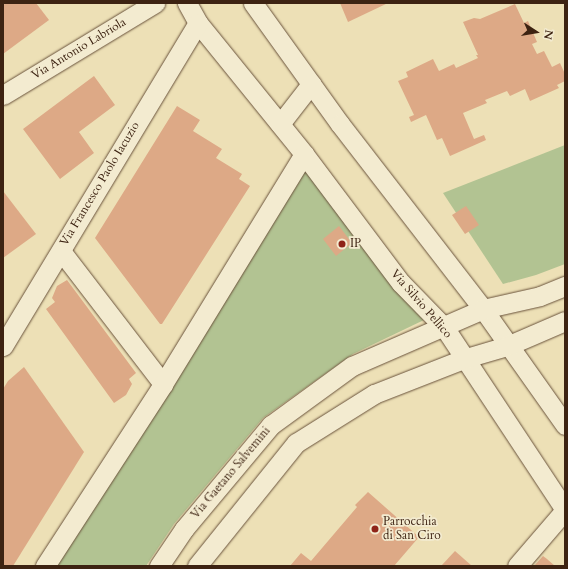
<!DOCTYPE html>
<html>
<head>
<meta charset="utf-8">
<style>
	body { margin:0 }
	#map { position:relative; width:568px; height:569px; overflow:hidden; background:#ede0b6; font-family:Cardo,serif }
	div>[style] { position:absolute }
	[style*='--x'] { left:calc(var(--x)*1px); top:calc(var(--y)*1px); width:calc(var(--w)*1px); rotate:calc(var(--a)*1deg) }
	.green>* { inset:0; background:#b2c392 }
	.building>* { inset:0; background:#dda986 }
	.roads { filter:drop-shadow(0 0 1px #69523b) drop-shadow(0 0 1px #69523b) }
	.street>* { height:19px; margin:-9.5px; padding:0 9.5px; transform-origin:9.5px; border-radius:9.5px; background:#f3ebd0 }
	.dots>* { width:11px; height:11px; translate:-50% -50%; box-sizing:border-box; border:2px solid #f3ebd0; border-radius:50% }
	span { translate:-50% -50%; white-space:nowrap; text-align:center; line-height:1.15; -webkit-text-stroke:3.5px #f3ebd0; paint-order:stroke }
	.street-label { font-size:12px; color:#3d2312 }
	.poi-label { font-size:12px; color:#3d2312 }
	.left { translate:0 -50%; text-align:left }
	.frame { position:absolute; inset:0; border:4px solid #3d2312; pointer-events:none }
	.north { position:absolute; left:516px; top:12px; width:40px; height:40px; -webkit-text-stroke:3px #f3ebd0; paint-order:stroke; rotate:102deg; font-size:11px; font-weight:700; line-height:16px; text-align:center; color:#3d2312 }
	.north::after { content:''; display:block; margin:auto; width:14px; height:18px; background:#3d2312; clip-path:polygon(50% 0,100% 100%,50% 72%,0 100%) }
</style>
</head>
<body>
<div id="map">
	<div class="green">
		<div style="clip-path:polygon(565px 145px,565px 264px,536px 275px,503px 284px,443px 193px)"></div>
		<div style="clip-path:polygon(305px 169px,424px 320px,353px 354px,263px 418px,174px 524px,146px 566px,55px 566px)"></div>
	</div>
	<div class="building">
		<div style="clip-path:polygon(6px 3px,36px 3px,49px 20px,3px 54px,3px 5px)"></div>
		<div style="clip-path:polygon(340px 3px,388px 3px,348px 22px)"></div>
		<div style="clip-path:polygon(515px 4px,524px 23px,528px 21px,537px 42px,532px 44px,537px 54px,544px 51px,552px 67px,560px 63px,565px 74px,565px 81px,557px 85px,559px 88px,530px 101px,525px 89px,510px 96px,507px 91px,485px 100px,487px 103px,463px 113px,474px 139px,484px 135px,486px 140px,450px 156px,442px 138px,437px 140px,426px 115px,411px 122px,409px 117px,414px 115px,398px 81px,408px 77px,406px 72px,433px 59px,439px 71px,454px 64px,456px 68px,478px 58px,476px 55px,478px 55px,463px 22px,474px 18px,480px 19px)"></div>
		<div style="clip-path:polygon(94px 76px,115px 105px,79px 132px,94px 153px,60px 179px,23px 129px)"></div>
		<div style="clip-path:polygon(177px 106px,200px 120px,193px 131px,222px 149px,216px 158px,242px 174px,239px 179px,250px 186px,162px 324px,160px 324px,95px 238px)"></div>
		<div style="clip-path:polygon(3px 191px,36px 234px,3px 258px)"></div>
		<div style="clip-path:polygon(466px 206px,479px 225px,465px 234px,452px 215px)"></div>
		<div style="clip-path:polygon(339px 226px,352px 243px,336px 256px,323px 239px)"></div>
		<div style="clip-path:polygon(67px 280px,136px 373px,129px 379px,132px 384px,126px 395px,114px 403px,46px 309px,55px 302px,52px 298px,57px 286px)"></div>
		<div style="clip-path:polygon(24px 367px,84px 452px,13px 566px,3px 566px,3px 389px,8px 381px)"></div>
		<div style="clip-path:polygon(368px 492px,419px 537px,394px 566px,290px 566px,301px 553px,311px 561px,357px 507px,355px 505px)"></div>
		<div style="clip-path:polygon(455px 551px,472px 566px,441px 566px)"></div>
		<div style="clip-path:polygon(543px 556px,547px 559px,555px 566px,534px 566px)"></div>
	</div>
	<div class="roads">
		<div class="street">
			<div style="--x:187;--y:3;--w:23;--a:61"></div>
			<div style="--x:198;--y:23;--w:169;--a:51"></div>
			<div style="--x:304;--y:154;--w:161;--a:53.1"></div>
			<div style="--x:401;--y:283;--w:62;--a:45.7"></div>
			<div style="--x:444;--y:327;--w:219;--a:56.5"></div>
			<div style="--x:253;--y:3;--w:149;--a:54.3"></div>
			<div style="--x:340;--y:124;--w:234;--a:52.3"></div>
			<div style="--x:483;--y:309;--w:142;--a:54.7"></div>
			<div style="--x:3;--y:95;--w:178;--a:-31.2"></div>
			<div style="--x:280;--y:124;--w:51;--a:-52.2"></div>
			<div style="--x:61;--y:251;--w:168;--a:52.5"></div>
			<div style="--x:3;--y:346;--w:377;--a:-58.9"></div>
			<div style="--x:45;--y:566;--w:217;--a:-57"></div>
			<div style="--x:163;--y:384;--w:270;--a:-58.5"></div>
			<div style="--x:159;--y:566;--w:45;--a:-56"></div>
			<div style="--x:184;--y:529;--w:136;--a:-50.1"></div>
			<div style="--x:271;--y:425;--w:100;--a:-36.1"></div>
			<div style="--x:352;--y:366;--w:143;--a:-23.5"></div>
			<div style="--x:483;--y:309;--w:58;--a:-12.8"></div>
			<div style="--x:540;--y:296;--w:27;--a:-22"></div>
			<div style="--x:197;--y:566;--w:158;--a:-51.2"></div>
			<div style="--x:296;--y:443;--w:92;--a:-32.1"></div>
			<div style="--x:374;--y:394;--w:99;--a:-21.4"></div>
			<div style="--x:466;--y:358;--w:43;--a:-16.3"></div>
			<div style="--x:507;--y:346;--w:63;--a:-23.3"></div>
			<div style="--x:517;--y:566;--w:74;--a:-49.4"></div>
		</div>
	</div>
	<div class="dots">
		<div style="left:342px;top:244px;background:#8f2418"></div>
		<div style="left:375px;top:529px;background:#8f2418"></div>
	</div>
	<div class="street-label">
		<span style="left:79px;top:49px;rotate:-31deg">Via Antonio Labriola</span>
		<span style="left:100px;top:184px;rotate:-59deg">Via Francesco Paolo Iacuzio</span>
		<span style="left:421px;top:304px;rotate:49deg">Via Silvio Pellico</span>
		<span style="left:231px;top:473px;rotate:-50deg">Via Gaetano Salvemini</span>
	</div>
	<div class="poi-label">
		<span class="left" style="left:350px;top:244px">IP</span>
		<span class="left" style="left:383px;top:529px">Parrocchia<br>di San Ciro</span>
	</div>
	<div class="frame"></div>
	<div class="north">N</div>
</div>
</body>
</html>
